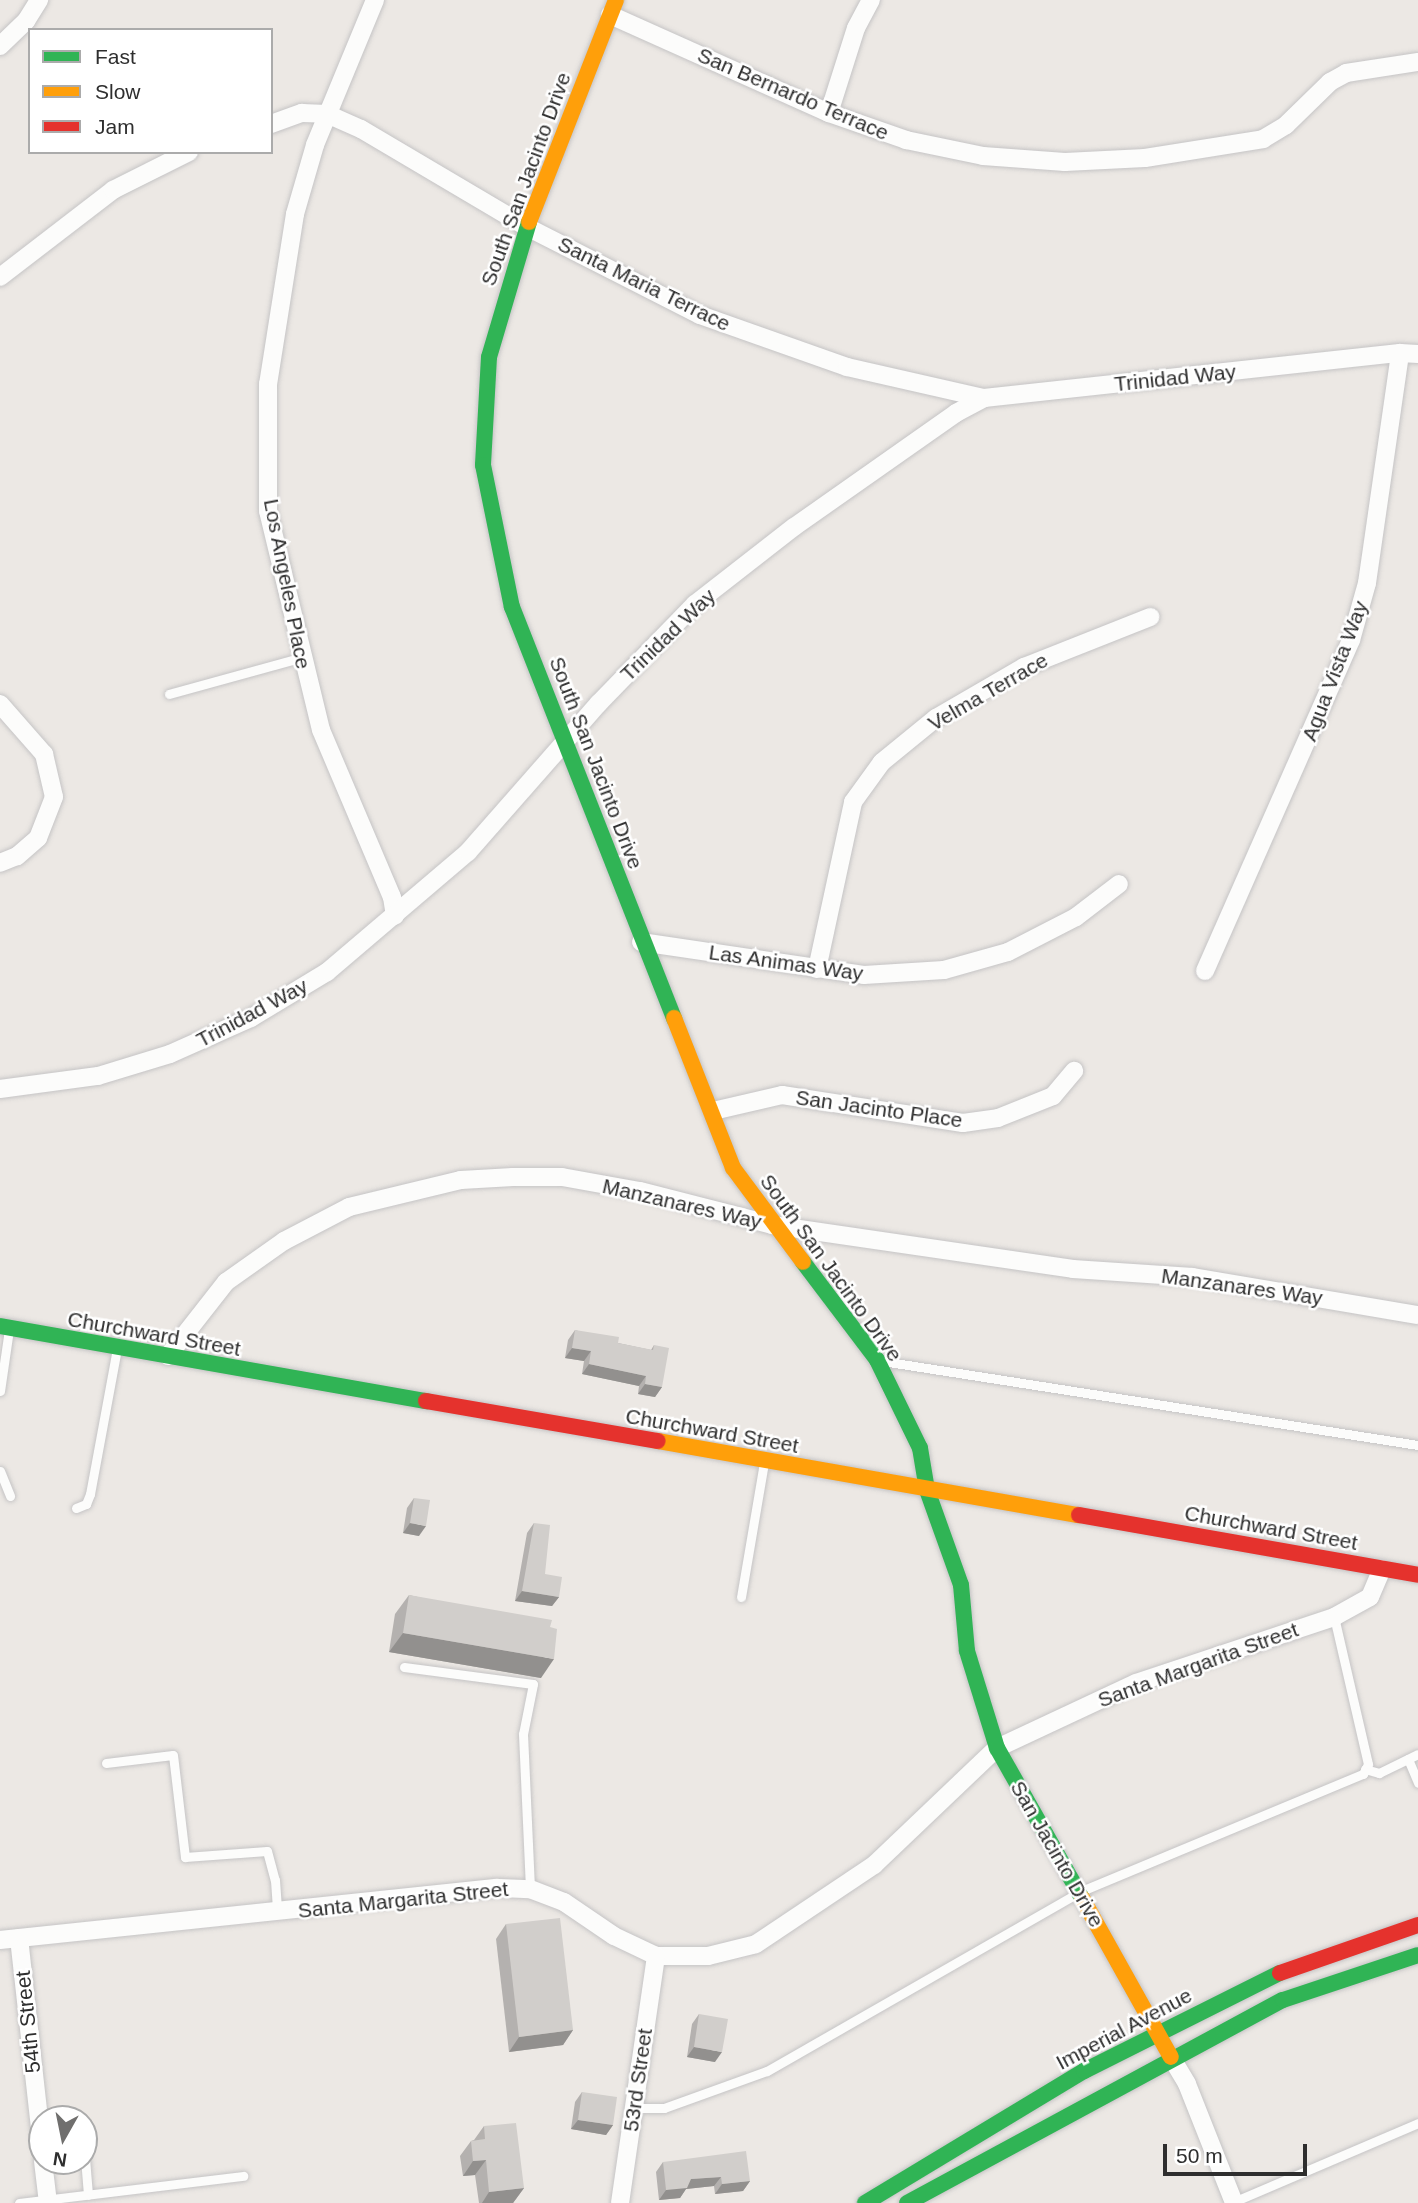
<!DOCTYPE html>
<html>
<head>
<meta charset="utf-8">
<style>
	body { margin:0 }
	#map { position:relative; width:1418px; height:2203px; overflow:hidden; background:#ece8e4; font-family:Helvetica,sans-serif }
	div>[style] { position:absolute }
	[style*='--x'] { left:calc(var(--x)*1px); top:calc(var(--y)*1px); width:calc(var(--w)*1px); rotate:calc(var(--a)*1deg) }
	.roads { filter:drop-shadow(0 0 2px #c5c4c5) drop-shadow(0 0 2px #c5c4c5) }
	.lane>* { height:9px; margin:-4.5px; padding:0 4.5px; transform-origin:4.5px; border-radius:4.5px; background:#fcfcfb }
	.street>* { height:18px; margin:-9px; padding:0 9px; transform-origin:9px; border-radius:9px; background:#fcfcfb }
	.fast>* { height:16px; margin:-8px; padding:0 8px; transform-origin:8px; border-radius:8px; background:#30b455 }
	.slow>* { height:16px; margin:-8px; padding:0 8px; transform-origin:8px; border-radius:8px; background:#ff9f0a }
	.jam>* { height:16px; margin:-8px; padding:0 8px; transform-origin:8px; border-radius:8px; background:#e5322d }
	.wall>* { inset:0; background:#b4b1af }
	.shaded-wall>* { inset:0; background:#92908e }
	.building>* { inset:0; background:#d1cecb }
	span { translate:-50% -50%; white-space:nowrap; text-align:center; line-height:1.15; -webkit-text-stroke:5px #fff; paint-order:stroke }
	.street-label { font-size:21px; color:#2e2e2e }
	.legend { position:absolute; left:28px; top:28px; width:245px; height:126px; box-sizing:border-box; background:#fff; border:2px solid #ababab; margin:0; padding:9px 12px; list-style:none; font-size:21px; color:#2e2e2e }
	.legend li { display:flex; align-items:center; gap:14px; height:35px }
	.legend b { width:35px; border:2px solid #ababab }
	.north { position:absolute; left:28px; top:2105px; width:70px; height:70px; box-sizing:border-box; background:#fff; border:2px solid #ababab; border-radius:50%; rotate:189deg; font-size:19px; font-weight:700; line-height:28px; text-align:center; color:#2e2e2e }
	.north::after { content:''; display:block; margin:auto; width:24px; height:32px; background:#706f6e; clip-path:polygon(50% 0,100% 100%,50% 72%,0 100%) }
	.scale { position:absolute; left:1163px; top:2144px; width:144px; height:32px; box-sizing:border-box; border:4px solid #2e2e2e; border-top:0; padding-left:9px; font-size:21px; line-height:24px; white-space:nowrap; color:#2e2e2e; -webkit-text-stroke:5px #fff; paint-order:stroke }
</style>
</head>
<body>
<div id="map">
	<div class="roads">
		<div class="lane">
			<div style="--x:169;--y:694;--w:136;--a:-15.4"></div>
			<div style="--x:882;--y:1361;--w:543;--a:8.91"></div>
			<div style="--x:0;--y:1391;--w:63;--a:-81.7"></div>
			<div style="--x:0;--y:1471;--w:27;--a:68"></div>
			<div style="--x:76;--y:1508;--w:11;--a:-22"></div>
			<div style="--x:86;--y:1504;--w:11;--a:-68"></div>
			<div style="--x:90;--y:1494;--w:148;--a:-79.5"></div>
			<div style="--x:741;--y:1597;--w:136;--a:-80.3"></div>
			<div style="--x:404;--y:1667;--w:130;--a:7.5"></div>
			<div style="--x:533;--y:1684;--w:51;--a:101.3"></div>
			<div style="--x:523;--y:1734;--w:155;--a:87.4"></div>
			<div style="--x:1408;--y:1759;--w:26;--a:67"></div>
			<div style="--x:106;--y:1763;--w:67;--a:-6.8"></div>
			<div style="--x:173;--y:1755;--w:103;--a:83.3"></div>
			<div style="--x:185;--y:1857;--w:82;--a:-4.2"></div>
			<div style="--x:267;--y:1851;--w:30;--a:75"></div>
			<div style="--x:275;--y:1880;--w:31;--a:86"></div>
			<div style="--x:1365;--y:1769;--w:15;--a:16"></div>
			<div style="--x:1379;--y:1773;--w:43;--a:-26"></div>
			<div style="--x:634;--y:2108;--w:30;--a:0"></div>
			<div style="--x:664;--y:2108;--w:109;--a:-19.8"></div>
			<div style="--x:767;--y:2071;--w:360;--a:-29.8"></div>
			<div style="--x:1079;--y:1892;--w:308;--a:-22.6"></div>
			<div style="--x:1363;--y:1774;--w:11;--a:-63"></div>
			<div style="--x:1368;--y:1764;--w:151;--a:-103"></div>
			<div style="--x:84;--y:2146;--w:49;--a:85.3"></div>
			<div style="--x:1233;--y:2202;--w:201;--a:-23.1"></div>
			<div style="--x:19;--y:2203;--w:226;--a:-6.9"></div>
		</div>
		<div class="street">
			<div style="--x:375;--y:0;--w:157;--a:112.5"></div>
			<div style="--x:315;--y:145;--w:72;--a:106.2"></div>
			<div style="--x:295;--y:214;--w:172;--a:99"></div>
			<div style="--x:268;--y:384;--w:127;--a:90"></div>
			<div style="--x:268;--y:511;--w:225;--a:76.4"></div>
			<div style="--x:321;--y:730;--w:181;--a:67"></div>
			<div style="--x:392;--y:897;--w:19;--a:81"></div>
			<div style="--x:610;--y:15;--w:240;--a:24.1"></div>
			<div style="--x:829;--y:113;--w:82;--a:19.3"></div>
			<div style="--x:906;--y:140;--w:79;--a:11.7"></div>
			<div style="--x:983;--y:156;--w:82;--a:4.2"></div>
			<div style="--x:1065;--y:162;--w:80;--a:-2.9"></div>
			<div style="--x:1145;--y:158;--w:120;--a:-9.1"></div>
			<div style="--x:1263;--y:139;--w:27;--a:-31"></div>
			<div style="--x:1286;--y:125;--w:62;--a:-44.3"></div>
			<div style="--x:1330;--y:82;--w:18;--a:-29"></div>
			<div style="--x:1346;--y:73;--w:73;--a:-8.7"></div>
			<div style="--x:0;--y:46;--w:36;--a:-44"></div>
			<div style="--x:26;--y:21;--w:25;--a:-58"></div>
			<div style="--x:829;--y:113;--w:89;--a:-72.4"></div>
			<div style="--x:856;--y:28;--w:32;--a:-62"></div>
			<div style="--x:271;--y:124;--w:33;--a:-20"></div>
			<div style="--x:302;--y:113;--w:25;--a:2"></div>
			<div style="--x:327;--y:114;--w:37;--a:24"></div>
			<div style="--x:361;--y:129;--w:193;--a:30.6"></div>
			<div style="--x:527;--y:227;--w:194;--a:27"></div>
			<div style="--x:700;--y:315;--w:156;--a:19.5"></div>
			<div style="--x:847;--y:367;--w:140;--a:12.8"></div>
			<div style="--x:0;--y:277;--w:143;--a:-37.6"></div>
			<div style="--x:113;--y:190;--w:85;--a:-26.6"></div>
			<div style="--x:0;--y:704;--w:67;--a:48.7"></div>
			<div style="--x:44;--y:754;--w:44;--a:76.9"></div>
			<div style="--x:54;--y:797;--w:44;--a:111.3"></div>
			<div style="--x:38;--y:838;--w:28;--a:139"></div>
			<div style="--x:17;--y:856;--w:18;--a:158"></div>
			<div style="--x:641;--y:942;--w:225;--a:8.4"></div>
			<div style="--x:864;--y:975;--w:80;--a:-3.6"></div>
			<div style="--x:944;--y:970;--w:66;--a:-15.7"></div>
			<div style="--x:1008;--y:952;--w:76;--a:-27.2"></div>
			<div style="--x:1076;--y:917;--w:54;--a:-37.5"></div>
			<div style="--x:817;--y:969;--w:171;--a:-77.8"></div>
			<div style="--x:853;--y:802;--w:49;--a:-54.1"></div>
			<div style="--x:882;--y:762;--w:70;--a:-39.2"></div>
			<div style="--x:936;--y:718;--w:102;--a:-30.1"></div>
			<div style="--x:1024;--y:667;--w:136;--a:-21.6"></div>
			<div style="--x:1205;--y:971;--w:362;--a:-66.2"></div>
			<div style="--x:1351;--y:640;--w:59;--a:-74.3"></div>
			<div style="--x:1367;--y:583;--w:232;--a:-81.8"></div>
			<div style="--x:0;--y:1089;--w:99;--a:-7.6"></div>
			<div style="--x:98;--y:1076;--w:75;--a:-17"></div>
			<div style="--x:170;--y:1054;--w:89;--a:-24"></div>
			<div style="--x:251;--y:1018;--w:89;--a:-31.2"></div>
			<div style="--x:327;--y:972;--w:185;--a:-40.4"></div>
			<div style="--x:468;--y:852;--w:198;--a:-48.7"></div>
			<div style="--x:599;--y:703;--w:138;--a:-45.9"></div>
			<div style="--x:695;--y:604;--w:125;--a:-37.9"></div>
			<div style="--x:794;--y:527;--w:198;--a:-35.1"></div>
			<div style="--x:956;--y:413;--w:32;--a:-28"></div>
			<div style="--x:984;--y:398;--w:418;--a:-6.2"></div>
			<div style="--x:1400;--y:353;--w:18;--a:3"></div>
			<div style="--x:713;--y:1111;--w:71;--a:-13.1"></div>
			<div style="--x:782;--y:1095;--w:183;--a:8.8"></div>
			<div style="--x:963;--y:1123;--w:35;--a:-8"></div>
			<div style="--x:998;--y:1118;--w:59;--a:-21.8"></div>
			<div style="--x:1053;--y:1096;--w:33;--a:-50"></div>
			<div style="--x:168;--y:1356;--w:94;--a:-51.9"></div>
			<div style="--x:226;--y:1282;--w:71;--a:-35.3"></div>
			<div style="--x:284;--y:1241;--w:73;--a:-27.6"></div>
			<div style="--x:349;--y:1207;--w:115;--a:-13.6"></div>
			<div style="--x:461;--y:1180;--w:52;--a:-3.3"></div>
			<div style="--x:513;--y:1177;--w:49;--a:0"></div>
			<div style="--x:562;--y:1177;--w:79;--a:10.2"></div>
			<div style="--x:640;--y:1191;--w:136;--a:14.4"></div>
			<div style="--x:772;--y:1225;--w:304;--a:8.3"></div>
			<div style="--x:1073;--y:1269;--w:120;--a:3.8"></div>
			<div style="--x:1193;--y:1277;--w:228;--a:9.6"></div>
			<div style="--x:19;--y:1938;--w:211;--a:83.7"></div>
			<div style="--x:0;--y:1940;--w:500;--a:-6"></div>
			<div style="--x:497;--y:1888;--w:33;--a:2"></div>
			<div style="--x:530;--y:1889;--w:36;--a:21"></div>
			<div style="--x:564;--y:1902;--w:60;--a:34.2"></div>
			<div style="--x:614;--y:1936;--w:47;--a:25.5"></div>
			<div style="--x:656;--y:1956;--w:52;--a:0"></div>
			<div style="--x:708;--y:1956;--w:49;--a:-14"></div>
			<div style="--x:756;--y:1944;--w:142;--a:-33.8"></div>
			<div style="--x:874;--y:1865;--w:170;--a:-43.6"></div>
			<div style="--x:997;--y:1748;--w:153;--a:-25.1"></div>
			<div style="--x:1136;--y:1683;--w:209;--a:-18.4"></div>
			<div style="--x:1334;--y:1617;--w:41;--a:-29.1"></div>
			<div style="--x:1370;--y:1597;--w:30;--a:-67"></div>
			<div style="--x:1171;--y:2057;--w:31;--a:59"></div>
			<div style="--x:1187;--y:2084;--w:128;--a:68.4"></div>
			<div style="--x:43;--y:2161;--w:42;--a:83.2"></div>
			<div style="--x:620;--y:2203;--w:250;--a:-81.7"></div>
		</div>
		<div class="fast">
			<div style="--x:529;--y:222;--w:141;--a:106.5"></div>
			<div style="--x:489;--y:357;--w:108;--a:93.2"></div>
			<div style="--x:483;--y:465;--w:145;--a:78.5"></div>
			<div style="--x:512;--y:607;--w:442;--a:68.5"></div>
			<div style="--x:803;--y:1262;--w:123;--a:52.9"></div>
			<div style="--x:877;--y:1360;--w:98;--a:64"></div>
			<div style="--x:920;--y:1448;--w:43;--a:80.5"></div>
			<div style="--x:927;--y:1490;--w:101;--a:70.3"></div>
			<div style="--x:961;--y:1585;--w:66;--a:84.8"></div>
			<div style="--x:967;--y:1651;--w:102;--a:72.8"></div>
			<div style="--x:997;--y:1748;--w:172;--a:60.5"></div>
			<div style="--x:0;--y:1326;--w:433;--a:10"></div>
			<div style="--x:865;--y:2203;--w:256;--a:-31.1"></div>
			<div style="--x:1084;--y:2071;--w:219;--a:-26.6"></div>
			<div style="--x:907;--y:2203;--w:427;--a:-28.4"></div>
			<div style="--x:1283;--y:2000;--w:142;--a:-18.4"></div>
		</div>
		<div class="slow">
			<div style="--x:529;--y:222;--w:238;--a:-68.6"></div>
			<div style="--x:674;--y:1018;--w:161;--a:68.5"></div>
			<div style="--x:733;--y:1168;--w:117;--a:53.3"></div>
			<div style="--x:658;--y:1441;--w:427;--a:10"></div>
			<div style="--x:1082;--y:1898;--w:182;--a:60.8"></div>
		</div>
		<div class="jam">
			<div style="--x:426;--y:1401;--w:235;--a:9.8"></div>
			<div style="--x:1079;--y:1515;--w:344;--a:10"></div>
			<div style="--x:1280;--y:1973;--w:146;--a:-19.2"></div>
		</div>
	</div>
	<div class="wall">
		<div style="clip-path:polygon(575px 1330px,618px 1343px,651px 1350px,654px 1345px,662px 1387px,655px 1397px,638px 1394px,639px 1386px,582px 1374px,584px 1361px,565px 1358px,568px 1340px)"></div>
		<div style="clip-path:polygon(414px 1498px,419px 1536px,403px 1533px,407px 1508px)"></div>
		<div style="clip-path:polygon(534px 1523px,545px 1574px,559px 1597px,552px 1606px,515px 1601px,527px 1533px)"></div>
		<div style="clip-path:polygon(409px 1595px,550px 1627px,541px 1678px,389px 1652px,395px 1614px)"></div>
		<div style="clip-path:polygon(506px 1924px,573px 2030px,563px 2045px,509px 2052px,496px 1939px)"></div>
		<div style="clip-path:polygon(699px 2014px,715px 2062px,687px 2057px,692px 2024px)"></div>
		<div style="clip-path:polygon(582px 2092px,613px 2125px,606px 2135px,571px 2129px,575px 2102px)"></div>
		<div style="clip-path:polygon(484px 2126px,524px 2188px,513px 2203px,479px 2203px,475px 2175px,463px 2176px,460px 2156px,471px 2141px,474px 2140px)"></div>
		<div style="clip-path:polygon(663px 2162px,750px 2181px,743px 2191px,715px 2194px,714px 2186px,686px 2189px,680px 2198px,659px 2200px,656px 2172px)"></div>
	</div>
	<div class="shaded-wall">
		<div style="clip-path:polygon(572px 1348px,591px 1351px,584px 1361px,565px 1358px)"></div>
		<div style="clip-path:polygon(589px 1364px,646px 1376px,639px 1386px,582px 1374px)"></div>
		<div style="clip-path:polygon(645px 1384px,662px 1387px,655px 1397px,638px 1394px)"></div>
		<div style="clip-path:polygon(410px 1523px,426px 1526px,419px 1536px,403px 1533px)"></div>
		<div style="clip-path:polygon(522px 1591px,559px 1597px,552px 1606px,515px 1601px)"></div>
		<div style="clip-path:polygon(403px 1633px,554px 1659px,541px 1678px,389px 1652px)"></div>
		<div style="clip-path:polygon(573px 2030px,563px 2045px,509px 2052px,519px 2037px)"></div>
		<div style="clip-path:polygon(694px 2047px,722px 2052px,715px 2062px,687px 2057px)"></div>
		<div style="clip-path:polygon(578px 2120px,613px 2125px,606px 2135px,571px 2129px)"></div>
		<div style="clip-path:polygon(486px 2160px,475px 2175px,463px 2176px,473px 2161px)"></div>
		<div style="clip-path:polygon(721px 2177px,714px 2186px,686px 2189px,680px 2198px,659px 2200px,666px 2190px,691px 2179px)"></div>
		<div style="clip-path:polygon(750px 2181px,743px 2191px,715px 2194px,722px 2184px)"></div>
		<div style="clip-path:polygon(524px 2188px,513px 2203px,482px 2203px,489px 2192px)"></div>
	</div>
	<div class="building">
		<div style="clip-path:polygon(575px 1330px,619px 1337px,618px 1343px,653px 1350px,654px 1345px,669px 1348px,662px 1387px,645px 1384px,646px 1376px,589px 1364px,591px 1351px,572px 1348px)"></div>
		<div style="clip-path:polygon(414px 1498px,430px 1500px,426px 1526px,410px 1523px)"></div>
		<div style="clip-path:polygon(534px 1523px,550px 1525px,545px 1574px,562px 1577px,559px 1597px,522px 1591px)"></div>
		<div style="clip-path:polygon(409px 1595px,552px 1620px,550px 1627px,557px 1629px,554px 1659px,403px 1633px)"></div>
		<div style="clip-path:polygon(560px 1918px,573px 2030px,519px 2037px,506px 1924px)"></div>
		<div style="clip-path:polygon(699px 2014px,728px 2019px,722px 2052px,694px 2047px)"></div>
		<div style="clip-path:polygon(582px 2092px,617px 2097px,613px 2125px,578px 2120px)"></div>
		<div style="clip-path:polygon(516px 2123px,524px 2188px,489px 2192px,486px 2160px,473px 2161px,471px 2141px,485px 2139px,484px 2126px)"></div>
		<div style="clip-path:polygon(746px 2151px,750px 2181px,722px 2184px,721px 2177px,691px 2179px,687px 2188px,666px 2190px,663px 2162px)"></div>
	</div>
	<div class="street-label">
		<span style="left:793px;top:94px;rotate:23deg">San Bernardo Terrace</span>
		<span style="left:526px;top:179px;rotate:-70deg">South San Jacinto Drive</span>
		<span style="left:644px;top:284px;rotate:26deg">Santa Maria Terrace</span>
		<span style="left:1175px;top:378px;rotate:-6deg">Trinidad Way</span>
		<span style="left:287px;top:584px;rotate:79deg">Los Angeles Place</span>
		<span style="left:668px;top:635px;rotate:-44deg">Trinidad Way</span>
		<span style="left:1335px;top:671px;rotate:-69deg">Agua Vista Way</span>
		<span style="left:988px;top:692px;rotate:-30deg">Velma Terrace</span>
		<span style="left:596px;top:763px;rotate:69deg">South San Jacinto Drive</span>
		<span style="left:786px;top:963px;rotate:8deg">Las Animas Way</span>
		<span style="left:252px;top:1013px;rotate:-28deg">Trinidad Way</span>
		<span style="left:879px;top:1109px;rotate:8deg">San Jacinto Place</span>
		<span style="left:682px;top:1204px;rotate:13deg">Manzanares Way</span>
		<span style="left:831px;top:1268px;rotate:54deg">South San Jacinto Drive</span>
		<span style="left:1242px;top:1287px;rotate:8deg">Manzanares Way</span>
		<span style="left:154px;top:1334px;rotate:10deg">Churchward Street</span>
		<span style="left:712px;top:1431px;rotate:10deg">Churchward Street</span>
		<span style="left:1271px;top:1528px;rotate:10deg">Churchward Street</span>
		<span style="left:1198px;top:1665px;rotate:-20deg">Santa Margarita Street</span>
		<span style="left:1057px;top:1854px;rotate:60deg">San Jacinto Drive</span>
		<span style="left:403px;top:1900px;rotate:-6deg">Santa Margarita Street</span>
		<span style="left:28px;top:2022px;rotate:-96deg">54th Street</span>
		<span style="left:1124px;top:2029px;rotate:-28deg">Imperial Avenue</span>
		<span style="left:638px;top:2080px;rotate:-82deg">53rd Street</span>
	</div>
	<ul class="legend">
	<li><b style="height:9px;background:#30b455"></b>Fast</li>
	<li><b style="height:9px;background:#ff9f0a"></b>Slow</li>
	<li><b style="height:9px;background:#e5322d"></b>Jam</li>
	</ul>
	<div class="north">N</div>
	<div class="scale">50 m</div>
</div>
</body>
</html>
